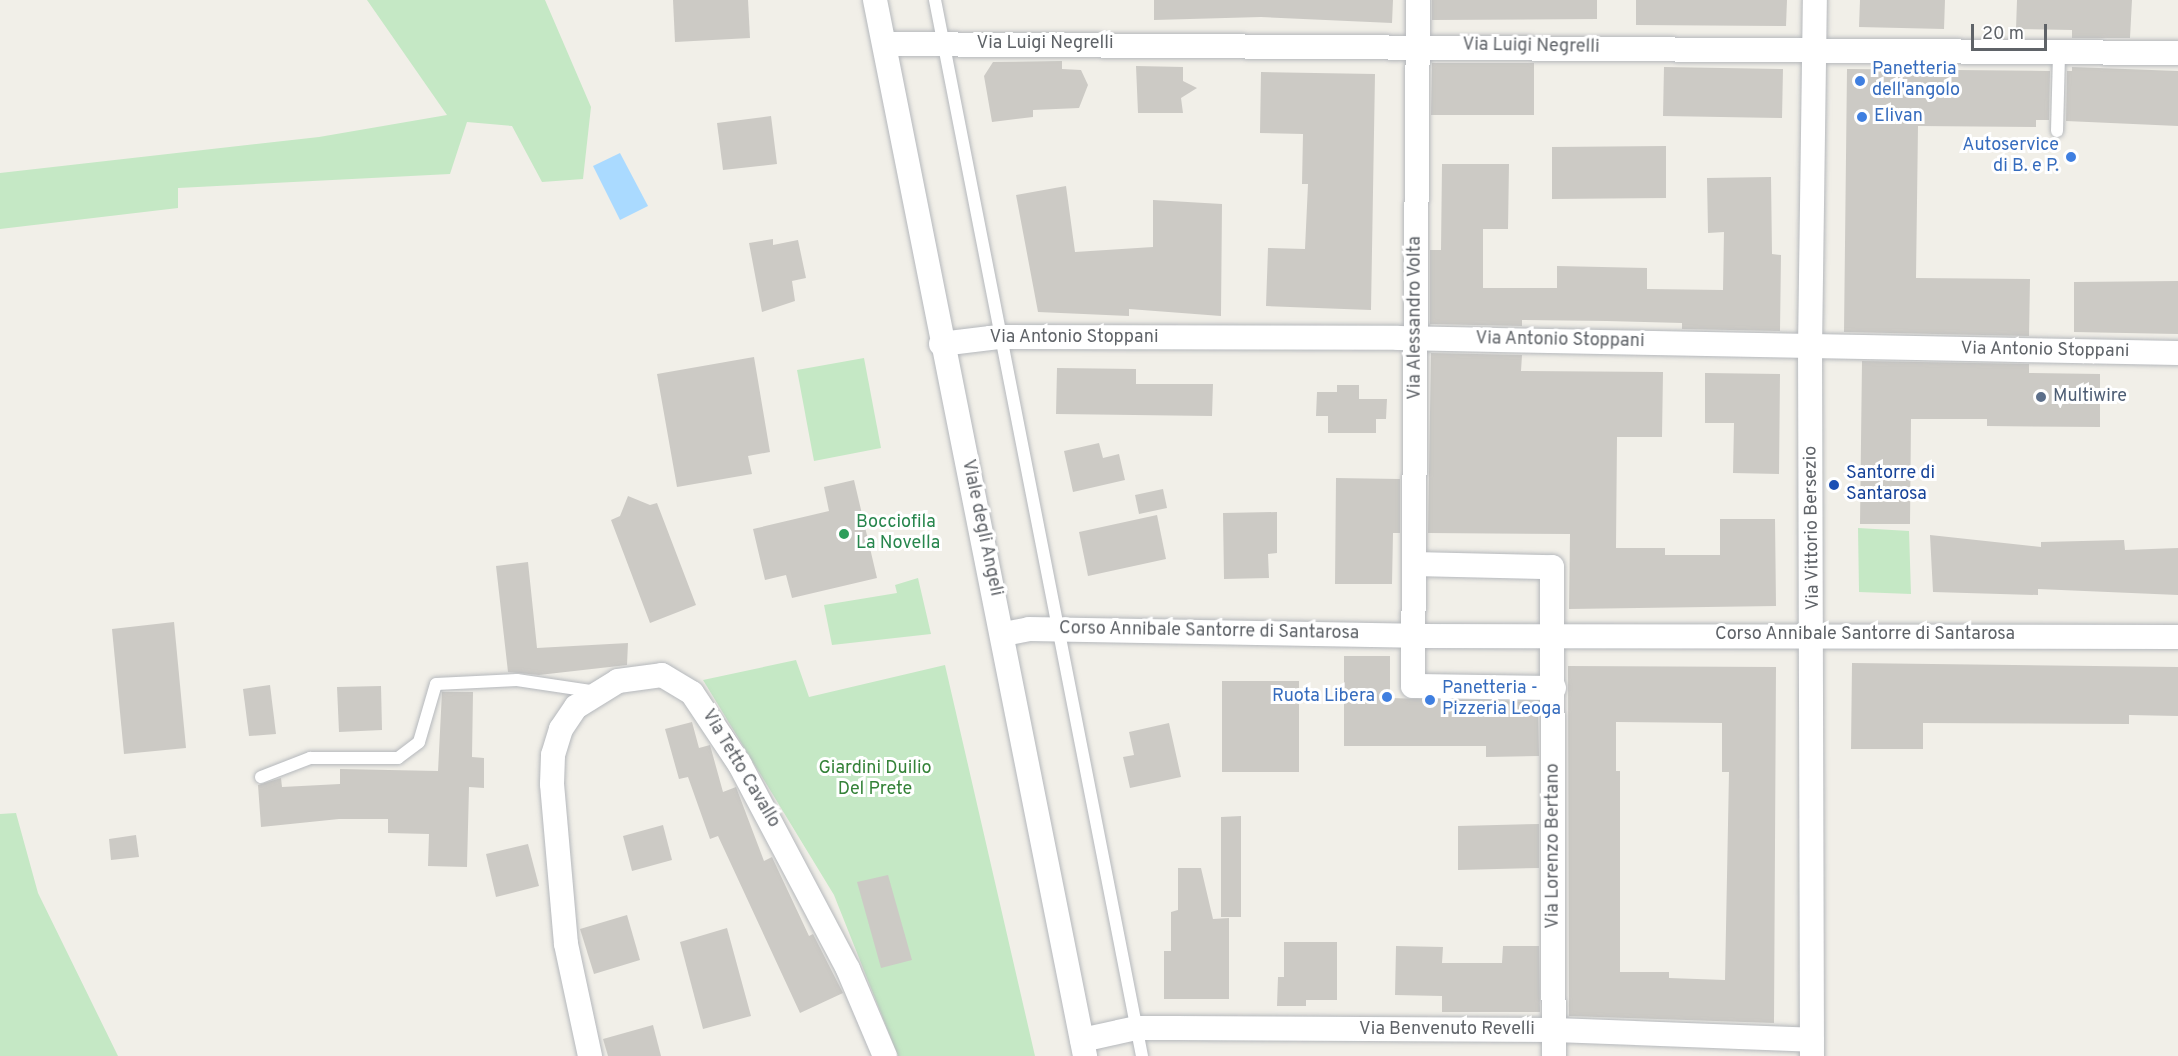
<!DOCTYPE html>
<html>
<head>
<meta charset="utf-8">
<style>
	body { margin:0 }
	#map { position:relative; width:2178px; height:1056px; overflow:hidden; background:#f1efe8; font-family:Overpass,sans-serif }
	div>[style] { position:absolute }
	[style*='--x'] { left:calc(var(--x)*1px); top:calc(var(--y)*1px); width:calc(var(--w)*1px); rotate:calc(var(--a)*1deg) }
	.green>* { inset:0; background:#c5e8c5 }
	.water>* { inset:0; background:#aadaff }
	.building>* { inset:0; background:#cccac5 }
	.roads { filter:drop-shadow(0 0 2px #b5b8bc) drop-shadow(0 0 2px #b5b8bc) }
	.service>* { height:12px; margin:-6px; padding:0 6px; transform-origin:6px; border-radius:6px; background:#fff }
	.minor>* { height:24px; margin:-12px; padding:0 12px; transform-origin:12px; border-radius:12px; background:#fff }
	.dots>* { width:16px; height:16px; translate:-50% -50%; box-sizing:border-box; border:3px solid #fff; border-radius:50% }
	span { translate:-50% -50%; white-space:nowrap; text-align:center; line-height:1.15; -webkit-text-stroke:6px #fff; paint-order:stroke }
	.street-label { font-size:18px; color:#5f6368 }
	.shop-label { font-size:18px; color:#366cbe }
	.left { translate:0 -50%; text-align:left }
	.right { translate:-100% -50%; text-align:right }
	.service-label { font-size:18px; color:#4e5e75 }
	.transit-label { font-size:18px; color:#164399 }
	.leisure-label { font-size:18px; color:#27864d }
	.park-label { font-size:18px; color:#348238 }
	.scale { position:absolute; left:1971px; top:24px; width:76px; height:27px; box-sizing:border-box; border:3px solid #5f6368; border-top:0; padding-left:8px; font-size:18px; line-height:21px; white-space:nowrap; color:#5f6368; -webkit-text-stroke:4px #fff; paint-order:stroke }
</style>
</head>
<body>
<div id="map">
	<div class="green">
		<div style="clip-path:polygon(367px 0,545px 0,591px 107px,583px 179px,542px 182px,512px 126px,467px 122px,450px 174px,178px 188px,178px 208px,0 229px,0 173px,319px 137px,447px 115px)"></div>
		<div style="clip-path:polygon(864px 358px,881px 448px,814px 461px,797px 370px)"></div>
		<div style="clip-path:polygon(1858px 528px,1909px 531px,1911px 594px,1859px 592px)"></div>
		<div style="clip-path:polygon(918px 578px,931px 634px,832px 645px,824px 605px,897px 593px,895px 585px)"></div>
		<div style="clip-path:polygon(796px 660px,809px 697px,945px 665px,1035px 1056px,898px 1056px,834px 895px,703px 680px)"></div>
		<div style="clip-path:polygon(16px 813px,38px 893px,118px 1056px,0 1056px,0 814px)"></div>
	</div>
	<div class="water">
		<div style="clip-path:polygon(620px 153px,648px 206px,620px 220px,593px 166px)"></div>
	</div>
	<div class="building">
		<div style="clip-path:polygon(673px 0,748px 0,750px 38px,675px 42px)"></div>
		<div style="clip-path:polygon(1154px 0,1393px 0,1392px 23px,1261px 17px,1154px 20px)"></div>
		<div style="clip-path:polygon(1432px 0,1597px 0,1597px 19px,1432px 20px)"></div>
		<div style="clip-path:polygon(1636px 0,1787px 0,1786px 26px,1636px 25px)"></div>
		<div style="clip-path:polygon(1860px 0,1945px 0,1944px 29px,1859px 27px)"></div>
		<div style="clip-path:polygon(2017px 0,2132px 0,2130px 38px,2072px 38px,2072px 30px,2016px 29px)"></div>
		<div style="clip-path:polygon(1062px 61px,1062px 69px,1081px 70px,1088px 85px,1079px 108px,1033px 110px,1033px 117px,992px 122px,984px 76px,993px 62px)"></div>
		<div style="clip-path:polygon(1432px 63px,1534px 63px,1534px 115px,1431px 115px)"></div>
		<div style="clip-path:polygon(1136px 66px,1183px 67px,1183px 81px,1197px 88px,1181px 98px,1183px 113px,1138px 113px)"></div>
		<div style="clip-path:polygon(1664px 67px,1783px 69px,1782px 118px,1663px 116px)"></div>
		<div style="clip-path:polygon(2072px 67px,2178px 71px,2178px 126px,2066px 121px,2067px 71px,2072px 71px)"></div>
		<div style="clip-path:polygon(1847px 69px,2050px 71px,2049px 120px,2036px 120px,2036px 127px,1918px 126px,1916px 278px,2030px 279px,2029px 336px,1844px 332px)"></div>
		<div style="clip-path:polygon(1261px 72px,1375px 74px,1371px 310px,1266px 306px,1268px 248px,1305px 249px,1308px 184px,1302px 184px,1303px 134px,1260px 133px)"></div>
		<div style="clip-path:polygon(771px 116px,777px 164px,723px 170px,717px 123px)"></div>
		<div style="clip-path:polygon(1666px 146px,1666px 198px,1552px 199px,1552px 147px)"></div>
		<div style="clip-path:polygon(1442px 164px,1509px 164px,1508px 229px,1483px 229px,1483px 288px,1557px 288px,1557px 266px,1647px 268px,1647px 289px,1723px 290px,1724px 232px,1708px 233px,1707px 178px,1771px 177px,1772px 254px,1781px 255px,1780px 331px,1682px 329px,1682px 323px,1607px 321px,1522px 320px,1522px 326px,1430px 324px,1430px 250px,1441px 250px)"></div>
		<div style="clip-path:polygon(1066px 186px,1075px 252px,1153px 247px,1153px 200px,1222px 204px,1221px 316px,1129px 309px,1129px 316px,1038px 312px,1016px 195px)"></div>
		<div style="clip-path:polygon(773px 239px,773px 245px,798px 240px,806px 278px,792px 281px,795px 301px,762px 312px,749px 243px)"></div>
		<div style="clip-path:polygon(2178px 281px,2178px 334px,2074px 332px,2074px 282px)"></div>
		<div style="clip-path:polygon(1431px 353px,1522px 355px,1521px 371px,1663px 372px,1662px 437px,1617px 437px,1616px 548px,1665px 548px,1665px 555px,1720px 555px,1720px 519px,1775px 519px,1776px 606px,1569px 609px,1570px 534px,1428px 533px)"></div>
		<div style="clip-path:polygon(754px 357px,770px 452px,748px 456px,752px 474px,677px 487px,657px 374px)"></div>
		<div style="clip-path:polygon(1862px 361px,2029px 364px,2029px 373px,2100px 374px,2100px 427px,1987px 426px,1987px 419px,1911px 419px,1910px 524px,1860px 524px)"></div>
		<div style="clip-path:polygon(1057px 368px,1136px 369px,1136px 384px,1213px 384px,1212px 416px,1056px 414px)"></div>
		<div style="clip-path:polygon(1705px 373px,1780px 374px,1779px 474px,1733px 473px,1734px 423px,1705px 423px)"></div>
		<div style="clip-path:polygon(1337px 385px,1359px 385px,1359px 399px,1387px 399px,1386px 419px,1376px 419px,1376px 433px,1328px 433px,1328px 416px,1316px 416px,1317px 392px,1337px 392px)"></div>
		<div style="clip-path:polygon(1099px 443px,1103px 458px,1119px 454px,1125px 480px,1073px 492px,1064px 451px)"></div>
		<div style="clip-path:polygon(1336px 478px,1400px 479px,1400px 533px,1393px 533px,1392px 584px,1335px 584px)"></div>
		<div style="clip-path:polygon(854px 480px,877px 578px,792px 598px,786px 575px,765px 580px,753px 529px,829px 511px,824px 487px)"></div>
		<div style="clip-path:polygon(1163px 489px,1167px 508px,1139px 514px,1135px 495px)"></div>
		<div style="clip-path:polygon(628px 496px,650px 505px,657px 503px,696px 605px,650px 623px,611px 520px,620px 516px)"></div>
		<div style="clip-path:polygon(1277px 512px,1277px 553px,1268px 554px,1269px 578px,1224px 579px,1223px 513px)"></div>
		<div style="clip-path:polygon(1157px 515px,1166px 559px,1088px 576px,1079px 532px)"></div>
		<div style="clip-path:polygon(1930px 535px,2041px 547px,2041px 542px,2124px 540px,2125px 550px,2178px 548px,2178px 595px,2038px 589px,2038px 595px,1933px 592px)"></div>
		<div style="clip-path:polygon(528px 562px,537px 648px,628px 643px,627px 665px,539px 675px,508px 672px,496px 566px)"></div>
		<div style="clip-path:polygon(174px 622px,186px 748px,124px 754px,112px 629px)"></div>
		<div style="clip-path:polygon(1344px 656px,1390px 656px,1390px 698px,1538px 702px,1539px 756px,1486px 757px,1486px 746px,1344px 746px)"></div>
		<div style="clip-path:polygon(1852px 663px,2178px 667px,2178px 716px,2129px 715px,2129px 724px,1923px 723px,1923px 749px,1851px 749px)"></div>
		<div style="clip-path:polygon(evenodd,1568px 666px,1776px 667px,1774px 1023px,1569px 1016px,1568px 666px,1616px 722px,1722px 723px,1722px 772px,1729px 772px,1725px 980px,1669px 978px,1669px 972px,1620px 972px,1620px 771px,1616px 771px,1616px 722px)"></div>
		<div style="clip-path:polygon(1222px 681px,1299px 681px,1299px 772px,1222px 772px)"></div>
		<div style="clip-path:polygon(270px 685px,276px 734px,249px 736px,243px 689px)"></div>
		<div style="clip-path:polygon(381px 686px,382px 730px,339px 732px,337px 687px)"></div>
		<div style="clip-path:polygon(442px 692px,473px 692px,472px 757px,484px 758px,484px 788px,469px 787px,467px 867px,428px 866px,429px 834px,388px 833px,388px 819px,339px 819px,261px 827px,258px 785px,281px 778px,282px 787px,340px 784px,340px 769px,438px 771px)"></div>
		<div style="clip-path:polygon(692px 722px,699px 748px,710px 745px,723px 792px,736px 787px,764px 861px,772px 857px,809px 936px,813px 934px,843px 993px,800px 1013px,718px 836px,710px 839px,688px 777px,679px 779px,665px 729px)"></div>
		<div style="clip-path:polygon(1169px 723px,1181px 777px,1130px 788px,1123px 757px,1134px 755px,1129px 732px)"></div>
		<div style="clip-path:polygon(1241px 816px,1241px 917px,1221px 917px,1221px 817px)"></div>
		<div style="clip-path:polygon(1539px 824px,1539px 868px,1458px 870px,1458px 826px)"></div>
		<div style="clip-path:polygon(663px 825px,672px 860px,632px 871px,623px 836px)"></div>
		<div style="clip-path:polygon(136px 835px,139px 857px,111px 860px,109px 839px)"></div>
		<div style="clip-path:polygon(528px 844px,539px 886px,496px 897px,486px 854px)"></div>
		<div style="clip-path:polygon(1178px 868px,1201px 868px,1213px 919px,1229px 918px,1229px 999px,1164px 999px,1164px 951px,1171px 951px,1171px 912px,1178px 910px)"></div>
		<div style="clip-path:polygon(888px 875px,912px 960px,881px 968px,857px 882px)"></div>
		<div style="clip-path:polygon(627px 915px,640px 960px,594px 974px,580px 929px)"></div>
		<div style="clip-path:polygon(727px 928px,751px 1016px,703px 1029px,680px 942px)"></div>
		<div style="clip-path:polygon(1284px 942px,1337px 942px,1337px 1000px,1306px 1000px,1306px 1006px,1277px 1006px,1278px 977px,1284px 977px)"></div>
		<div style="clip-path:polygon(1396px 946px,1443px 947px,1442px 963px,1502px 963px,1503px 946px,1539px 946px,1540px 1012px,1442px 1012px,1442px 996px,1395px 995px)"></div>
		<div style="clip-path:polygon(653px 1025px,661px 1056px,608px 1056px,603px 1039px)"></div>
	</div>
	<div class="roads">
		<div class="service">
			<div style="--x:935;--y:0;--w:1076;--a:78.91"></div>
			<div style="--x:2057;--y:131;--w:77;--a:-88.5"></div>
			<div style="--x:261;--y:777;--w:53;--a:-21.2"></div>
			<div style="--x:310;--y:758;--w:88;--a:0"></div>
			<div style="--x:398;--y:758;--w:26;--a:-37"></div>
			<div style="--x:419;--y:742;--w:60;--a:-73.7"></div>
			<div style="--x:436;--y:684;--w:81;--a:-2.8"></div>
			<div style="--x:517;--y:680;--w:81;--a:8.5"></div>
		</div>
		<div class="minor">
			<div style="--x:875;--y:0;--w:1077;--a:78.75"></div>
			<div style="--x:1418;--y:0;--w:686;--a:90.42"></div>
			<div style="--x:1413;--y:686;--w:141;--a:0.8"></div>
			<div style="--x:885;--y:44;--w:1293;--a:0.4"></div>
			<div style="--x:941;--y:344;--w:58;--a:-6.9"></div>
			<div style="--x:999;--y:337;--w:399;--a:0.1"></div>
			<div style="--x:1398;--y:338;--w:780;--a:1.1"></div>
			<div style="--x:1415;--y:564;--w:137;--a:1.3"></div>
			<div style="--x:1552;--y:567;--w:489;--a:89.8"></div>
			<div style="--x:1004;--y:634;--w:25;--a:-11"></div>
			<div style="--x:1029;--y:629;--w:385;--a:1"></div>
			<div style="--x:1414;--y:636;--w:764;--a:0.07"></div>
			<div style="--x:1082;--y:1040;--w:55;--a:-12.5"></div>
			<div style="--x:1136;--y:1028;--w:38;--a:0"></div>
			<div style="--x:1174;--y:1028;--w:381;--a:0.3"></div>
			<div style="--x:1555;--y:1030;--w:257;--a:2.2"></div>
			<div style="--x:590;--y:1056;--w:115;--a:-102.1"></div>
			<div style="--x:566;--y:944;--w:161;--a:-95"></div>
			<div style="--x:552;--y:784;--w:29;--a:-88"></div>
			<div style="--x:553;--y:755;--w:27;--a:-73"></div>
			<div style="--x:561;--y:729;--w:27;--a:-56"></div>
			<div style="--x:576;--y:707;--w:49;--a:-31.8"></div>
			<div style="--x:618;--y:681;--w:44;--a:-7.8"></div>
			<div style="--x:662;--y:675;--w:35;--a:31"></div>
			<div style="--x:692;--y:693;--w:87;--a:56.3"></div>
			<div style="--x:740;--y:765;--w:231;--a:62.1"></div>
			<div style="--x:848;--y:969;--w:95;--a:67"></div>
			<div style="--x:1812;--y:1056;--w:708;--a:-90.16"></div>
			<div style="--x:1810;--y:348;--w:348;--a:-89.2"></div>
		</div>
	</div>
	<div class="dots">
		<div style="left:1860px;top:81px;background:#3f7fe0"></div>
		<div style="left:1862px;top:117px;background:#3f7fe0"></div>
		<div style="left:2071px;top:157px;background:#3f7fe0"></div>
		<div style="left:2041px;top:397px;background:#5c6f8a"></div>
		<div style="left:1834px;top:485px;background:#1a4fb4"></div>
		<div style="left:844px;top:534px;background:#2e9e5b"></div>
		<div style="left:1387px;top:697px;background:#3f7fe0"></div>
		<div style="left:1430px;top:700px;background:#3f7fe0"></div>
	</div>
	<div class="street-label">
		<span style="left:1045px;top:44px">Via Luigi Negrelli</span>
		<span style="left:1531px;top:47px;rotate:1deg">Via Luigi Negrelli</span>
		<span style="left:1416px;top:318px;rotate:-90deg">Via Alessandro Volta</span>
		<span style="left:1074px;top:338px">Via Antonio Stoppani</span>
		<span style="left:1560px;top:341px;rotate:1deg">Via Antonio Stoppani</span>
		<span style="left:2045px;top:351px;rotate:1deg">Via Antonio Stoppani</span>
		<span style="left:981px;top:528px;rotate:78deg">Viale degli Angeli</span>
		<span style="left:1813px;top:528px;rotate:-91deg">Via Vittorio Bersezio</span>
		<span style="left:1209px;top:632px;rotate:1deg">Corso Annibale Santorre di Santarosa</span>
		<span style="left:1865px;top:635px">Corso Annibale Santorre di Santarosa</span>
		<span style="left:740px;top:769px;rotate:59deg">Via Tetto Cavallo</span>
		<span style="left:1554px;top:846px;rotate:-90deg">Via Lorenzo Bertano</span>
		<span style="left:1447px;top:1030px">Via Benvenuto Revelli</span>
	</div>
	<div class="shop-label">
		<span class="left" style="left:1872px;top:81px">Panetteria<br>dell'angolo</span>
		<span class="left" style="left:1874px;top:117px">Elivan</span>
		<span class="right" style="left:2059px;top:157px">Autoservice<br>di B. e P.</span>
		<span class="left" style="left:1442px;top:700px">Panetteria -<br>Pizzeria Leoga</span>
		<span class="right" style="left:1375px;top:697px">Ruota Libera</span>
	</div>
	<div class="service-label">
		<span class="left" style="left:2053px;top:397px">Multiwire</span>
	</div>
	<div class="transit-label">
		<span class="left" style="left:1846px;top:485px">Santorre di<br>Santarosa</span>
	</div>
	<div class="leisure-label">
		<span class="left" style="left:856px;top:534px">Bocciofila<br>La Novella</span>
	</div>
	<div class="park-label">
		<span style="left:875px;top:780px">Giardini Duilio<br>Del Prete</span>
	</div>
	<div class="scale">20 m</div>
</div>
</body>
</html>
